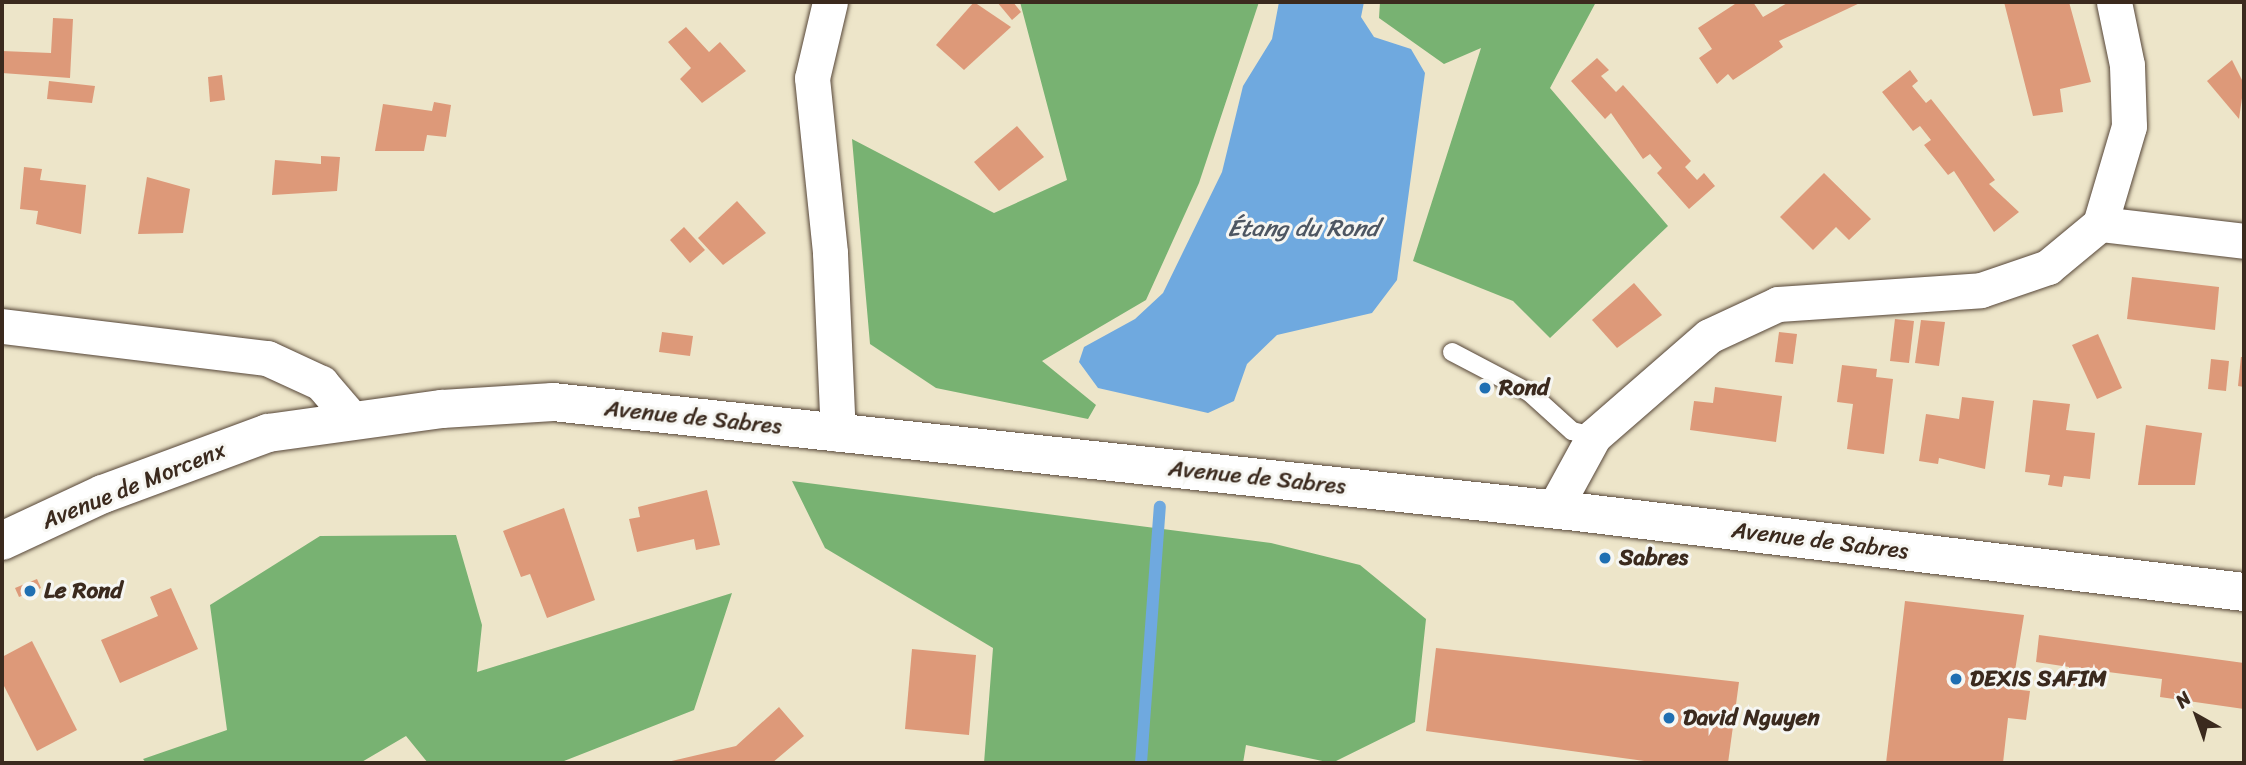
<!DOCTYPE html>
<html>
<head>
<meta charset="utf-8">
<style>
	body { margin:0 }
	#map { position:relative; width:2246px; height:765px; overflow:hidden; background:#ede5c9; font-family:Sriracha,sans-serif }
	div>[style] { position:absolute }
	[style*='--x'] { left:calc(var(--x)*1px); top:calc(var(--y)*1px); width:calc(var(--w)*1px); rotate:calc(var(--a)*1deg) }
	.forest>* { inset:0; background:#78b272 }
	.water>* { inset:0; background:#6fa9df }
	.stream>* { height:12px; margin:-6px; padding:0 6px; transform-origin:6px; border-radius:6px; background:#6fa9df }
	.building>* { inset:0; background:#dd9979 }
	.roads { filter:drop-shadow(0 0 2px #564638) drop-shadow(0 0 2px #564638) }
	.service>* { height:18px; margin:-9px; padding:0 9px; transform-origin:9px; border-radius:9px; background:#fff }
	.minor>* { height:35px; margin:-17.5px; padding:0 17.5px; transform-origin:17.5px; border-radius:17.5px; background:#fff }
	.secondary>* { height:38px; margin:-19px; padding:0 19px; transform-origin:19px; border-radius:19px; background:#fff }
	.dots>* { width:19px; height:19px; translate:-50% -50%; box-sizing:border-box; border:4px solid #f6f6f2; border-radius:50% }
	span { translate:-50% -50%; white-space:nowrap; text-align:center; line-height:1.15; -webkit-text-stroke:6px #f6f6f2; paint-order:stroke }
	.poi-label { font-size:23px; color:#3b2a1e; font-weight:700 }
	.left { translate:0 -50%; text-align:left }
	.street-label { font-size:23px; color:#3b2a1e }
	.water-label { font-size:24px; color:#4d5662; font-style:italic }
	.frame { position:absolute; inset:0; border:4px solid #3b2a1e; pointer-events:none }
	.north { position:absolute; left:2162px; top:681px; width:70px; height:70px; -webkit-text-stroke:5px #f6f6f2; paint-order:stroke; rotate:320deg; font-size:19px; font-weight:700; line-height:28px; text-align:center; color:#3b2a1e }
	.north::after { content:''; display:block; margin:auto; width:24px; height:32px; background:#3b2a1e; clip-path:polygon(50% 0,100% 100%,50% 72%,0 100%) }
</style>
</head>
<body>
<div id="map">
	<div class="forest">
		<div style="clip-path:polygon(1020px 2px,1259px 2px,1199px 183px,1146px 300px,1042px 361px,1096px 405px,1088px 419px,936px 388px,870px 344px,852px 139px,994px 213px,1067px 180px)"></div>
		<div style="clip-path:polygon(1380px 2px,1596px 2px,1550px 88px,1668px 226px,1550px 338px,1513px 301px,1413px 261px,1481px 48px,1444px 64px,1379px 18px)"></div>
		<div style="clip-path:polygon(792px 481px,1271px 543px,1360px 565px,1426px 619px,1415px 722px,1332px 763px,1246px 745px,1243px 763px,984px 763px,993px 648px,825px 548px)"></div>
		<div style="clip-path:polygon(456px 535px,482px 625px,477px 672px,732px 593px,694px 710px,559px 763px,428px 763px,406px 736px,360px 763px,146px 763px,143px 759px,227px 730px,210px 605px,320px 536px)"></div>
	</div>
	<div class="water">
		<div style="clip-path:polygon(1279px 2px,1364px 2px,1361px 17px,1374px 37px,1411px 49px,1425px 73px,1397px 280px,1372px 313px,1277px 335px,1247px 364px,1234px 401px,1208px 413px,1098px 388px,1079px 362px,1084px 347px,1135px 319px,1163px 293px,1222px 172px,1243px 86px,1272px 39px)"></div>
	</div>
	<div class="stream">
		<div style="--x:1141;--y:763;--w:257;--a:-85.8"></div>
	</div>
	<div class="building">
		<div style="clip-path:polygon(974px 2px,1011px 27px,964px 70px,936px 45px)"></div>
		<div style="clip-path:polygon(997px 2px,1013px 2px,1021px 12px,1012px 20px)"></div>
		<div style="clip-path:polygon(1738px 2px,1753px 2px,1763px 17px,1789px 2px,1862px 2px,1779px 41px,1783px 47px,1733px 80px,1728px 74px,1717px 84px,1699px 58px,1712px 49px,1698px 28px)"></div>
		<div style="clip-path:polygon(2004px 2px,2069px 2px,2091px 82px,2060px 89px,2063px 112px,2033px 116px)"></div>
		<div style="clip-path:polygon(53px 18px,73px 19px,70px 78px,2px 73px,2px 51px,51px 53px)"></div>
		<div style="clip-path:polygon(686px 27px,709px 52px,720px 42px,746px 71px,702px 103px,680px 79px,691px 68px,668px 42px)"></div>
		<div style="clip-path:polygon(1597px 58px,1609px 70px,1601px 76px,1616px 92px,1623px 85px,1691px 161px,1685px 167px,1697px 180px,1704px 173px,1715px 186px,1689px 209px,1657px 173px,1662px 168px,1650px 154px,1643px 159px,1611px 113px,1605px 119px,1571px 81px)"></div>
		<div style="clip-path:polygon(2232px 60px,2244px 84px,2239px 119px,2207px 81px)"></div>
		<div style="clip-path:polygon(1910px 70px,1918px 81px,1912px 86px,1926px 103px,1931px 99px,1995px 180px,1989px 184px,2019px 212px,1994px 232px,1954px 171px,1948px 175px,1924px 145px,1931px 140px,1920px 126px,1913px 131px,1882px 92px)"></div>
		<div style="clip-path:polygon(222px 75px,225px 100px,210px 102px,208px 77px)"></div>
		<div style="clip-path:polygon(49px 81px,95px 86px,92px 103px,47px 99px)"></div>
		<div style="clip-path:polygon(434px 102px,451px 105px,446px 137px,427px 135px,424px 151px,375px 151px,383px 104px,432px 111px)"></div>
		<div style="clip-path:polygon(1017px 126px,1044px 157px,999px 191px,974px 162px)"></div>
		<div style="clip-path:polygon(321px 156px,340px 157px,337px 191px,272px 195px,275px 160px,321px 164px)"></div>
		<div style="clip-path:polygon(24px 167px,42px 169px,40px 180px,86px 185px,81px 234px,36px 224px,38px 211px,20px 209px)"></div>
		<div style="clip-path:polygon(1824px 173px,1871px 219px,1849px 240px,1836px 227px,1813px 250px,1780px 217px)"></div>
		<div style="clip-path:polygon(147px 177px,190px 189px,183px 233px,138px 234px)"></div>
		<div style="clip-path:polygon(737px 201px,766px 233px,723px 265px,698px 238px)"></div>
		<div style="clip-path:polygon(684px 227px,705px 250px,690px 263px,670px 240px)"></div>
		<div style="clip-path:polygon(2132px 277px,2219px 287px,2215px 330px,2127px 319px)"></div>
		<div style="clip-path:polygon(1634px 283px,1662px 315px,1617px 348px,1592px 320px)"></div>
		<div style="clip-path:polygon(1895px 319px,1914px 321px,1909px 363px,1890px 361px)"></div>
		<div style="clip-path:polygon(1921px 320px,1945px 322px,1939px 366px,1915px 363px)"></div>
		<div style="clip-path:polygon(662px 332px,693px 336px,690px 356px,659px 352px)"></div>
		<div style="clip-path:polygon(1779px 332px,1797px 334px,1793px 364px,1775px 362px)"></div>
		<div style="clip-path:polygon(2098px 334px,2122px 388px,2097px 399px,2072px 345px)"></div>
		<div style="clip-path:polygon(2241px 357px,2244px 357px,2244px 387px,2238px 386px)"></div>
		<div style="clip-path:polygon(2211px 359px,2229px 361px,2226px 391px,2208px 389px)"></div>
		<div style="clip-path:polygon(1842px 365px,1877px 369px,1876px 377px,1893px 379px,1884px 454px,1847px 449px,1853px 404px,1837px 402px)"></div>
		<div style="clip-path:polygon(1715px 387px,1782px 396px,1776px 442px,1690px 430px,1694px 401px,1713px 403px)"></div>
		<div style="clip-path:polygon(1962px 397px,1994px 401px,1985px 469px,1939px 458px,1938px 464px,1919px 461px,1926px 414px,1959px 419px)"></div>
		<div style="clip-path:polygon(2033px 400px,2070px 404px,2066px 430px,2095px 433px,2090px 479px,2064px 476px,2062px 487px,2048px 485px,2050px 475px,2025px 472px)"></div>
		<div style="clip-path:polygon(2146px 425px,2202px 433px,2195px 485px,2138px 485px)"></div>
		<div style="clip-path:polygon(707px 490px,720px 545px,696px 550px,694px 539px,637px 552px,629px 519px,640px 517px,638px 507px)"></div>
		<div style="clip-path:polygon(564px 508px,595px 600px,547px 618px,530px 574px,521px 577px,503px 531px)"></div>
		<div style="clip-path:polygon(37px 579px,41px 588px,19px 597px,15px 588px)"></div>
		<div style="clip-path:polygon(171px 588px,198px 649px,120px 683px,101px 640px,158px 616px,150px 597px)"></div>
		<div style="clip-path:polygon(1905px 601px,2024px 615px,2012px 689px,2030px 691px,2026px 720px,2008px 718px,2003px 763px,1886px 763px)"></div>
		<div style="clip-path:polygon(2039px 635px,2244px 663px,2244px 709px,2160px 697px,2162px 679px,2085px 669px,2084px 686px,2068px 685px,2069px 667px,2036px 662px)"></div>
		<div style="clip-path:polygon(32px 641px,77px 730px,37px 751px,2px 682px,2px 657px)"></div>
		<div style="clip-path:polygon(1436px 648px,1739px 682px,1728px 763px,1659px 763px,1426px 731px)"></div>
		<div style="clip-path:polygon(912px 649px,976px 655px,969px 735px,905px 729px)"></div>
		<div style="clip-path:polygon(779px 707px,804px 736px,772px 763px,663px 763px,736px 746px)"></div>
	</div>
	<div class="roads">
		<div class="service">
			<div style="--x:1452;--y:352;--w:88;--a:27.7"></div>
			<div style="--x:1530;--y:393;--w:57;--a:42.1"></div>
			<div style="--x:1572;--y:431;--w:23;--a:13"></div>
		</div>
		<div class="minor">
			<div style="--x:830;--y:2;--w:78;--a:103.3"></div>
			<div style="--x:812;--y:78;--w:176;--a:84.1"></div>
			<div style="--x:830;--y:253;--w:181;--a:87.5"></div>
			<div style="--x:2100;--y:224;--w:145;--a:6.7"></div>
			<div style="--x:2;--y:326;--w:267;--a:6.9"></div>
			<div style="--x:267;--y:358;--w:60;--a:24.8"></div>
			<div style="--x:321;--y:383;--w:48;--a:49.3"></div>
			<div style="--x:1554;--y:509;--w:83;--a:-61.3"></div>
			<div style="--x:1594;--y:436;--w:152;--a:-41"></div>
			<div style="--x:1709;--y:336;--w:76;--a:-24.9"></div>
			<div style="--x:1778;--y:304;--w:203;--a:-3.9"></div>
			<div style="--x:1981;--y:290;--w:71;--a:-18.9"></div>
			<div style="--x:2048;--y:267;--w:67;--a:-39.6"></div>
			<div style="--x:2100;--y:224;--w:102;--a:-73.5"></div>
			<div style="--x:2129;--y:126;--w:61;--a:-91.9"></div>
			<div style="--x:2127;--y:65;--w:64;--a:-101.7"></div>
		</div>
		<div class="secondary">
			<div style="--x:2;--y:541;--w:111;--a:-25"></div>
			<div style="--x:103;--y:494;--w:176;--a:-20.3"></div>
			<div style="--x:268;--y:433;--w:176;--a:-7.9"></div>
			<div style="--x:442;--y:409;--w:111;--a:-3.6"></div>
			<div style="--x:553;--y:402;--w:1030;--a:6.13"></div>
			<div style="--x:1577;--y:512;--w:672;--a:6.84"></div>
		</div>
	</div>
	<div class="dots">
		<div style="left:1485px;top:388px;background:#1f6fb2"></div>
		<div style="left:1605px;top:558px;background:#1f6fb2"></div>
		<div style="left:30px;top:591px;background:#1f6fb2"></div>
		<div style="left:1956px;top:679px;background:#1f6fb2"></div>
		<div style="left:1669px;top:718px;background:#1f6fb2"></div>
	</div>
	<div class="poi-label">
		<span class="left" style="left:1499px;top:388px">Rond</span>
		<span class="left" style="left:1619px;top:558px">Sabres</span>
		<span class="left" style="left:44px;top:591px">Le Rond</span>
		<span class="left" style="left:1970px;top:679px">DEXIS SAFIM</span>
		<span class="left" style="left:1683px;top:718px">David Nguyen</span>
	</div>
	<div class="street-label">
		<span style="left:693px;top:418px;rotate:6deg">Avenue de Sabres</span>
		<span style="left:1257px;top:478px;rotate:6deg">Avenue de Sabres</span>
		<span style="left:134px;top:486px;rotate:-22deg">Avenue de Morcenx</span>
		<span style="left:1820px;top:541px;rotate:7deg">Avenue de Sabres</span>
	</div>
	<div class="water-label">
		<span style="left:1303px;top:229px">Étang du Rond</span>
	</div>
	<div class="frame"></div>
	<div class="north">N</div>
</div>
</body>
</html>
